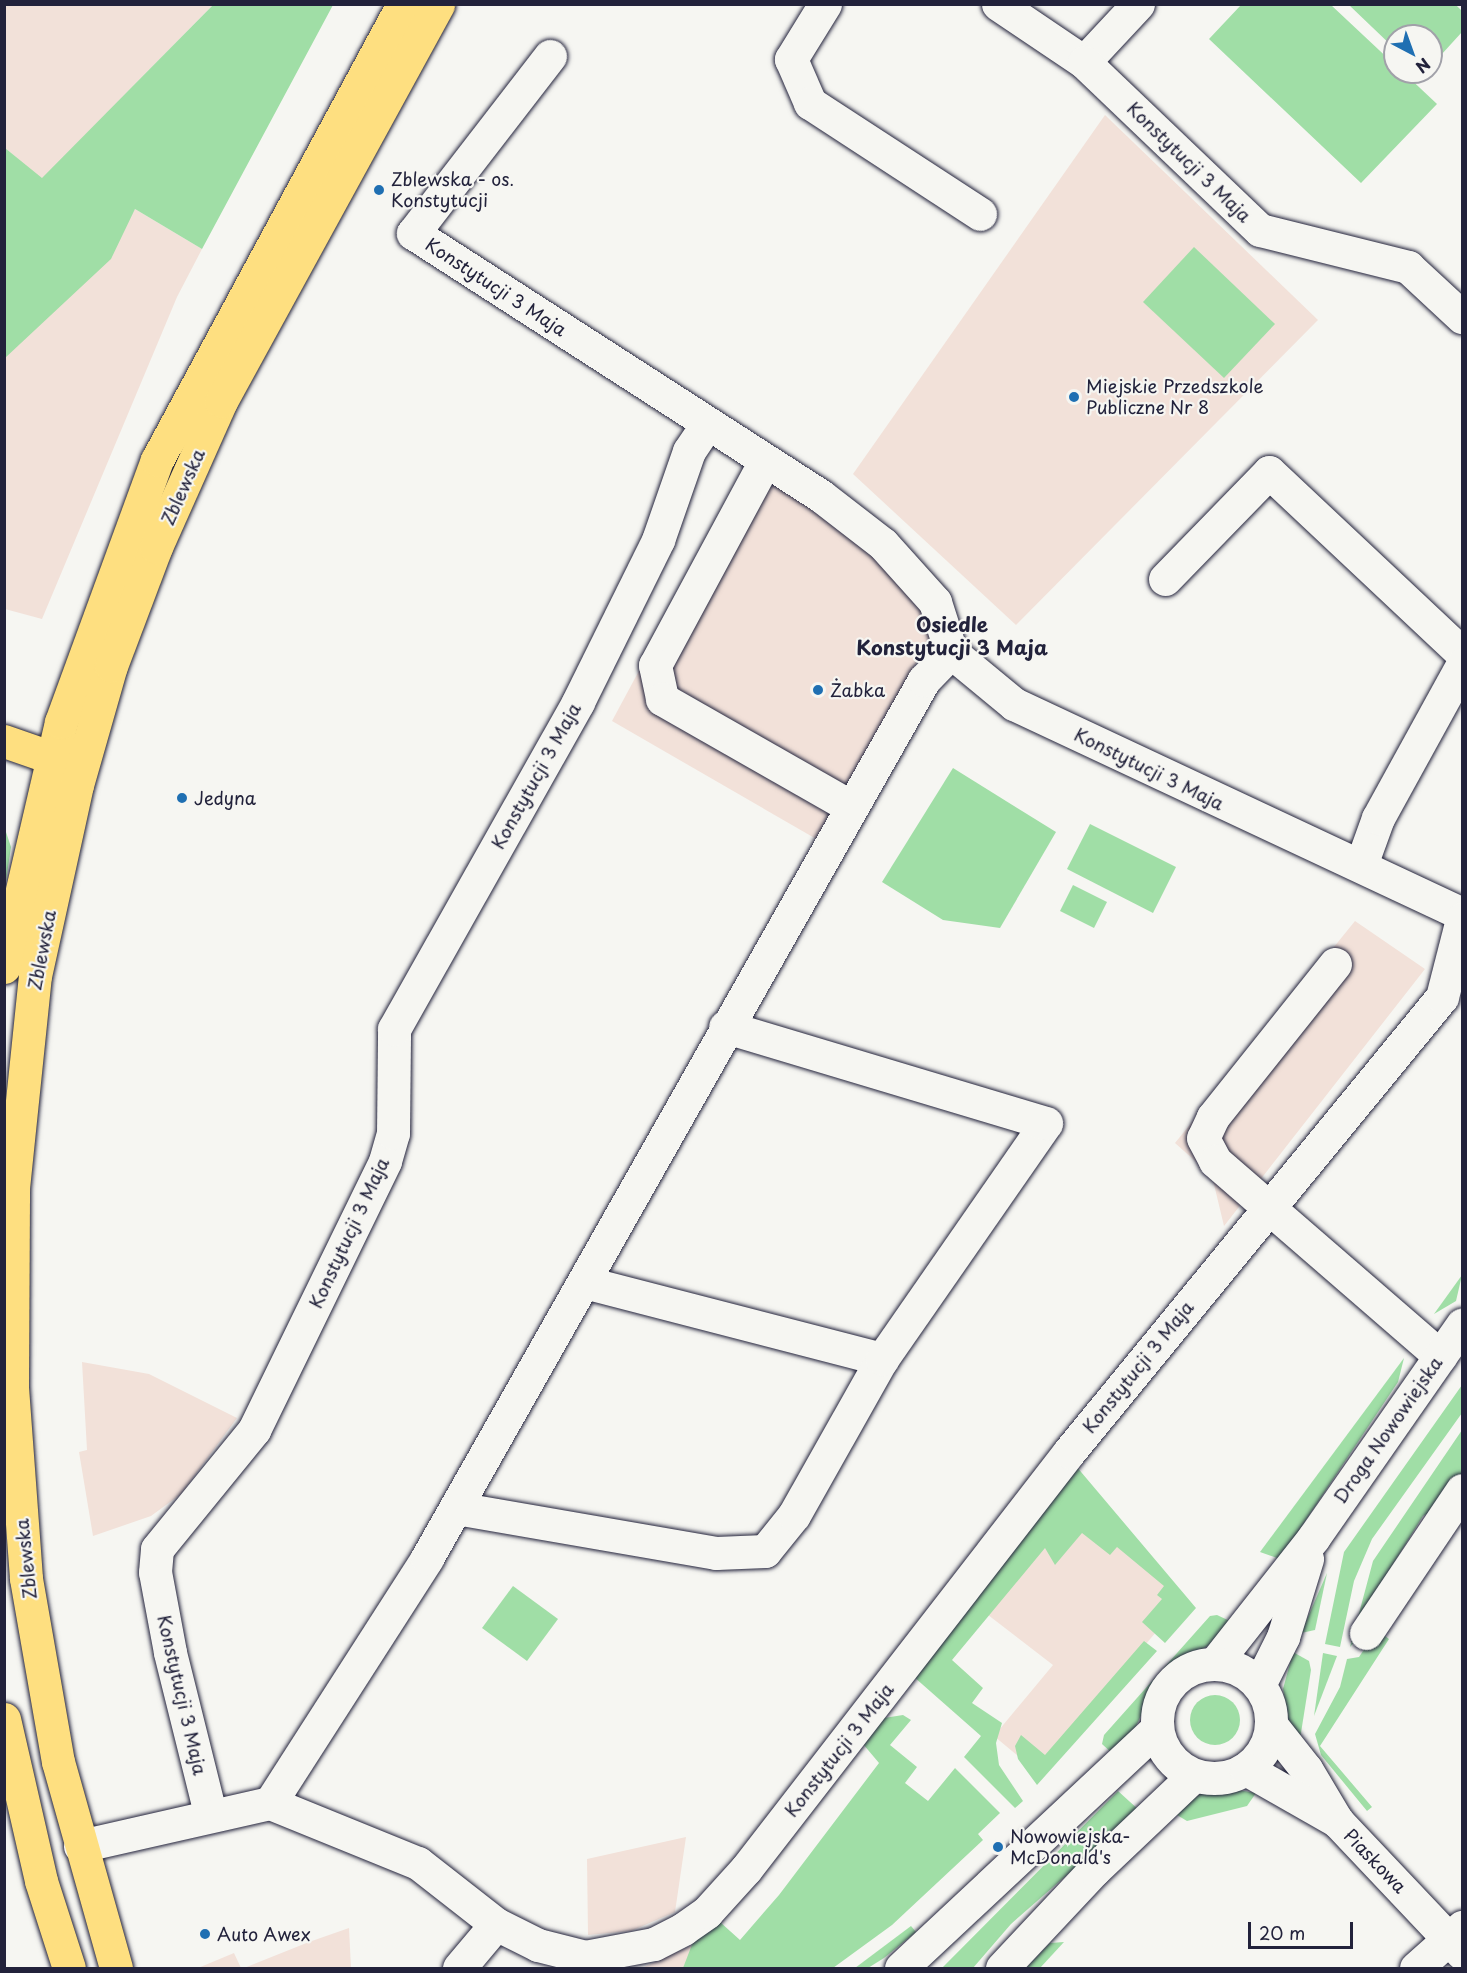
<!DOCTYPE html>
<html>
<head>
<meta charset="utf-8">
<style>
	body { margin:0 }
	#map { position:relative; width:1467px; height:1973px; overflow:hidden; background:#f6f6f2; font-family:"Playpen Sans",sans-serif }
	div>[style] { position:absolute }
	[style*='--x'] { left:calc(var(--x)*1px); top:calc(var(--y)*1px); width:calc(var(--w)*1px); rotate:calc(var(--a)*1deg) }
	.built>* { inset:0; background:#f2e1d9 }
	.green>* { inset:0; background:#a0dea6 }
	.round { border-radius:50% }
	.roads { filter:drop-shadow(0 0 2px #22223b) drop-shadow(0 0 2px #22223b) }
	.minor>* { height:33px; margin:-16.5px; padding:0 16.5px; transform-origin:16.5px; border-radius:16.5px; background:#f6f6f2 }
	.minor>.ring { margin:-16.5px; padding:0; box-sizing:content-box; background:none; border:33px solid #f6f6f2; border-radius:50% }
	.major>* { height:33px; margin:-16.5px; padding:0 16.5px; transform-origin:16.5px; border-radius:16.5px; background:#fedf80 }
	.dots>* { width:16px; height:16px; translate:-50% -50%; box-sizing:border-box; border:3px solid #f6f6f2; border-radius:50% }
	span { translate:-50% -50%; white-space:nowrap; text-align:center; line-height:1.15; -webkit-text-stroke:4.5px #f6f6f2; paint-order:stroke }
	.street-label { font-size:18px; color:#22223b }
	.poi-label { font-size:18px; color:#22223b }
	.left { translate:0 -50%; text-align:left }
	.neighbourhood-label { font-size:20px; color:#22223b; font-weight:700 }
	.frame { position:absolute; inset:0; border:6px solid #22223b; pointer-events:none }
	.north { position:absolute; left:1383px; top:24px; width:60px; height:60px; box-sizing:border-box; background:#f6f6f2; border:2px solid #a1a1a9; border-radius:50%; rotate:139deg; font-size:16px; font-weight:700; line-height:24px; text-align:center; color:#22223b }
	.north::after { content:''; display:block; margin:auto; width:21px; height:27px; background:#1f6fb2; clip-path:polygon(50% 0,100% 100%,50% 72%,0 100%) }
	.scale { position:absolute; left:1248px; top:1922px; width:105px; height:27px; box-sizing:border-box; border:3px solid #22223b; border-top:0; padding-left:8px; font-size:18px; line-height:21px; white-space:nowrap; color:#22223b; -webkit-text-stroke:4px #f6f6f2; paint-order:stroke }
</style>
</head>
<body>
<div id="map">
	<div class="built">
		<div style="clip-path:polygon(4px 5px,213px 5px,42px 179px,5px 148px)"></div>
		<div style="clip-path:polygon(1105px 115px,1318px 320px,1016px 625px,853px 474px)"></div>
		<div style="clip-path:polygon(135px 209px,202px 249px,177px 297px,42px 619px,5px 609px,4px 358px,109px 255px)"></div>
		<div style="clip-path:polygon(747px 470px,794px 494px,860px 544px,927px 608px,931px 636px,818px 840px,612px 721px)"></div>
		<div style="clip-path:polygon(1355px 921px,1425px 969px,1224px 1226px,1212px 1176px,1175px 1143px)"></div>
		<div style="clip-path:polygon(82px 1362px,149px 1374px,237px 1418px,181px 1494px,151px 1516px,93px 1536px,79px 1452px,87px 1450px)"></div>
		<div style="clip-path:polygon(1062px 1499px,1185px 1598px,1037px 1772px,994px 1736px,1053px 1665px,979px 1608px)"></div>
		<div style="clip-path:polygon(686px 1837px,675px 1912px,631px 1931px,588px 1935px,587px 1859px)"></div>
		<div style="clip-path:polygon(349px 1928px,351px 1968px,244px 1968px,309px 1942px)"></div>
		<div style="clip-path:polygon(697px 1943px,696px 1968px,642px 1968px)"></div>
		<div style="clip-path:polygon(234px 1953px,241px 1968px,198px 1968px)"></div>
	</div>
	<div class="green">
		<div style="clip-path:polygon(213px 5px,333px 5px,202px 249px,135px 209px,111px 259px,5px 358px,5px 148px,42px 178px)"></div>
		<div style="clip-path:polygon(1241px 5px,1331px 5px,1395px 65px,1395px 72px,1403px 72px,1437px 104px,1361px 183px,1209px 39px)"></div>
		<div style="clip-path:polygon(1349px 5px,1456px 5px,1462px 11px,1462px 32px,1431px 66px,1431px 36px,1395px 36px,1395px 49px)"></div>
		<div style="clip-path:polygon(1194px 247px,1275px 324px,1224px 378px,1143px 302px)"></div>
		<div style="clip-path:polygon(953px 768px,1056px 832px,1000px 928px,943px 920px,882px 882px)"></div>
		<div style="clip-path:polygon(1090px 824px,1176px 867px,1153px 913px,1067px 869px)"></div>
		<div style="clip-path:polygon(4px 826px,11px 847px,4px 895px)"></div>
		<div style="clip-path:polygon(1073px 885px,1107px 902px,1094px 928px,1060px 911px)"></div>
		<div style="clip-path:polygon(1462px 1275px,1456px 1301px,1434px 1314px)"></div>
		<div style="clip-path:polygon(1404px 1358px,1398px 1382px,1280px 1559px,1260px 1552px)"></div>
		<div style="clip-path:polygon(1462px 1385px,1462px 1413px,1372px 1539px,1354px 1581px,1340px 1647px,1325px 1644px,1344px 1552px)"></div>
		<div style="clip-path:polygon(1462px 1430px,1462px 1477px,1444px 1504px,1423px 1516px,1392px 1566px,1365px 1630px,1350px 1647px,1373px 1561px)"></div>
		<div style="clip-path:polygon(1076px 1466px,1196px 1608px,1165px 1643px,1142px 1622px,1162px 1599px,1157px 1595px,1164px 1586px,1117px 1547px,1110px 1555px,1082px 1533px,1055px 1565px,1045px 1548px,952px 1660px,983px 1688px,972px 1703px,1002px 1723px,996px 1743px,999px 1765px,1023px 1801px,1015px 1808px,964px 1757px,981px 1736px,914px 1677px)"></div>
		<div style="clip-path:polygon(1327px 1573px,1315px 1630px,1301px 1633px)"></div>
		<div style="clip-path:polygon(513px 1586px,558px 1619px,527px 1661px,482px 1628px)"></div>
		<div style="clip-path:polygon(1217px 1615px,1234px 1623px,1221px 1639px,1162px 1670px,1132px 1735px,1114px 1755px,1102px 1744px,1104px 1735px,1210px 1616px)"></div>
		<div style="clip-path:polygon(1377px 1630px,1389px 1639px,1320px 1746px,1372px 1807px,1367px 1811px,1321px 1755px,1315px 1734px,1340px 1687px,1347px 1659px,1359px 1657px)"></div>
		<div style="clip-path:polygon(1144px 1641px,1157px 1651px,1037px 1785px,1018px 1759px,1015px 1746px,1021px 1735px,1045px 1755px)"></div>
		<div style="clip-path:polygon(1293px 1652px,1309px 1661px,1311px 1670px,1300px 1739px,1289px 1723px,1283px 1689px)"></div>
		<div style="clip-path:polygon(1323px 1653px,1337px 1656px,1314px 1716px)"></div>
		<div class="round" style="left:1190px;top:1695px;width:50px;height:50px"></div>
		<div style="clip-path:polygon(903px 1715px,911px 1720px,890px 1745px,917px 1767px,905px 1783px,928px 1801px,955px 1768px,1000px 1813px,978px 1834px,983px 1840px,892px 1925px,833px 1968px,683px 1968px,693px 1942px,720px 1922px,740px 1940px,779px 1895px,879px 1763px,863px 1744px,884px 1718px)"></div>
		<div style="clip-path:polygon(1232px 1789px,1256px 1793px,1247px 1806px,1187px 1821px,1172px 1812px,1202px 1793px)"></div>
		<div style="clip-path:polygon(1118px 1791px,1140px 1811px,1011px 1924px,973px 1968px,942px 1968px)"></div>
		<div style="clip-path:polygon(911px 1926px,916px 1932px,884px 1958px,868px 1968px,855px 1968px)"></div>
		<div style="clip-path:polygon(1064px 1942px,1040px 1968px,1026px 1968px,1050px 1943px)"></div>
	</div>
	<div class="roads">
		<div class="minor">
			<div style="--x:825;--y:4;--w:65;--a:121.7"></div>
			<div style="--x:791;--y:59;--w:48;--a:66.6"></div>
			<div style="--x:810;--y:103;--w:203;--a:33.1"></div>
			<div style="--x:998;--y:4;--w:104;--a:34"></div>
			<div style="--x:1138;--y:4;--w:79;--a:133"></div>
			<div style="--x:1084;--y:62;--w:243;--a:43.7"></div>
			<div style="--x:1260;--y:230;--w:153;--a:14"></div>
			<div style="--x:1408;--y:267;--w:74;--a:42.8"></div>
			<div style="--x:550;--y:56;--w:224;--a:127.7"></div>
			<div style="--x:413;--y:233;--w:485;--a:32.8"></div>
			<div style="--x:821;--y:496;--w:78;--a:37.7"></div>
			<div style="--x:883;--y:544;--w:78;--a:48.1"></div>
			<div style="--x:935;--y:602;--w:52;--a:72.3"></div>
			<div style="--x:951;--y:652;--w:82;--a:39.5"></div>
			<div style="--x:1014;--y:704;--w:495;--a:25.1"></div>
			<div style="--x:765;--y:461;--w:232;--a:118.3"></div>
			<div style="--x:655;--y:665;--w:35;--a:78"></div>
			<div style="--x:662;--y:699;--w:218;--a:29.7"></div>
			<div style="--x:1165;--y:579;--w:149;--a:-45.8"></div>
			<div style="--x:1269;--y:472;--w:265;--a:43.2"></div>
			<div style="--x:1361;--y:865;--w:50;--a:-70.1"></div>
			<div style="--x:1378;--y:818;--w:175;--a:-61.2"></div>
			<div style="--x:1335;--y:964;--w:196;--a:128.6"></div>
			<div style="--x:1213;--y:1117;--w:23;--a:115"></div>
			<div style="--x:1203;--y:1138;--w:26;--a:62"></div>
			<div style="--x:1215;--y:1161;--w:298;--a:40.9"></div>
			<div style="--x:584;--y:1282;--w:308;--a:14.5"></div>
			<div style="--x:456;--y:1508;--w:264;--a:9.8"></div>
			<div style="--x:716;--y:1553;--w:49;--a:-2.3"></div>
			<div style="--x:765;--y:1551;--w:46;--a:-51.1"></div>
			<div style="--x:794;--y:1515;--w:179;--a:-60.6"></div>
			<div style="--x:882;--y:1359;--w:287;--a:-55.2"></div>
			<div style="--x:1046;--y:1123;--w:335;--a:-163.3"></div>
			<div style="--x:1366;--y:1633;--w:172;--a:-56.1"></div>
			<div style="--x:1215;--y:1663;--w:160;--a:-51.8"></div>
			<div style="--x:1314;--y:1537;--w:259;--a:-55.1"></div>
			<div class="ring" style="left:1157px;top:1664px;width:81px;height:81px"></div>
			<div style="--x:1259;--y:1685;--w:54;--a:-63.4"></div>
			<div style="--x:1283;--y:1637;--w:82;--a:-72.9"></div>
			<div style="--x:1272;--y:1726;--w:55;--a:51.7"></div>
			<div style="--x:1306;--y:1769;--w:61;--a:59.2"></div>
			<div style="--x:1337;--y:1821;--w:182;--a:46.6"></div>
			<div style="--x:1246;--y:1769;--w:105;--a:29.7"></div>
			<div style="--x:270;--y:1803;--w:291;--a:-57.3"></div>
			<div style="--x:427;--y:1558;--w:1009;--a:-60.49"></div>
			<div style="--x:924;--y:680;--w:39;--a:-46"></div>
			<div style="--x:210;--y:1813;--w:166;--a:-104"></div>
			<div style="--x:170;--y:1652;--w:81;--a:-100.6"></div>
			<div style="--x:155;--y:1572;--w:23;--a:-85"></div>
			<div style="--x:157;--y:1549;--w:154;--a:-50.8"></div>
			<div style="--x:254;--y:1430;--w:299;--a:-64"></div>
			<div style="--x:385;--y:1161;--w:29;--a:-74"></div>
			<div style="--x:393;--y:1133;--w:104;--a:-89.4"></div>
			<div style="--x:394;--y:1029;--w:375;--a:-60.6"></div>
			<div style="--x:578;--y:702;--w:181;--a:-63.7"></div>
			<div style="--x:658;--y:540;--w:94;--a:-70.8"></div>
			<div style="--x:689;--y:451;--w:30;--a:-56"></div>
			<div style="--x:80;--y:1846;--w:195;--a:-12.8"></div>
			<div style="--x:270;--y:1803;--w:160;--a:22.1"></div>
			<div style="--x:418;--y:1863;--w:99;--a:38"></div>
			<div style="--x:496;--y:1924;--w:47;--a:26.6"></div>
			<div style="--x:538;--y:1945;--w:49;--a:14.3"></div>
			<div style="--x:585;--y:1957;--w:70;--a:-10.7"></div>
			<div style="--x:654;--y:1944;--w:33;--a:-27"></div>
			<div style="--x:683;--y:1929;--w:29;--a:-35"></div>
			<div style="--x:707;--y:1912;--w:58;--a:-47.8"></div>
			<div style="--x:746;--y:1869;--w:527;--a:-52.24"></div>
			<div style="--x:1069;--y:1452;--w:588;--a:-50.66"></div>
			<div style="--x:1442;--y:997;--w:81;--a:-75.6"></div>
			<div style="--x:459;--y:1968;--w:57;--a:-49.9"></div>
			<div style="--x:901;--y:1968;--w:349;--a:-43.1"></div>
			<div style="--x:1002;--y:1968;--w:134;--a:-46.8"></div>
			<div style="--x:1094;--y:1870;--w:138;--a:-43.5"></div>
			<div style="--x:1416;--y:1968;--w:62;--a:-41.7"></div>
		</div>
		<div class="major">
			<div style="--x:4;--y:741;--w:73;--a:19.2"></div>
			<div style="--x:4;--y:967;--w:252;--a:-76.9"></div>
			<div style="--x:61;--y:722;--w:279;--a:-69.9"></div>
			<div style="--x:157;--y:460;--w:518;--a:-61.65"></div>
			<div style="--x:4;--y:1719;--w:166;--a:77.1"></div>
			<div style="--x:41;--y:1881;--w:91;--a:72.2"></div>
			<div style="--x:116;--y:1968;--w:214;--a:-105.7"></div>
			<div style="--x:58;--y:1762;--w:187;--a:-99.9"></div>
			<div style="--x:26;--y:1578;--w:191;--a:-94.2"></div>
			<div style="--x:12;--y:1388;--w:200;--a:-89.7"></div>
			<div style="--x:13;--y:1188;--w:213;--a:-84.1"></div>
			<div style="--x:35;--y:976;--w:196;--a:-77.6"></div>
			<div style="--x:77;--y:785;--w:124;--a:-74.1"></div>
			<div style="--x:111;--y:666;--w:127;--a:-69.3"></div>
			<div style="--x:156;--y:547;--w:160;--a:-66"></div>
			<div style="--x:221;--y:401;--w:452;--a:-61.3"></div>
		</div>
	</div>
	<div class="dots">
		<div style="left:379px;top:190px;background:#1f6fb2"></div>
		<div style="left:1074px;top:397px;background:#1f6fb2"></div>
		<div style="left:818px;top:690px;background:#1f6fb2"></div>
		<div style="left:182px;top:798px;background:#1f6fb2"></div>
		<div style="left:998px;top:1847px;background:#1f6fb2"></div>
		<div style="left:205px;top:1934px;background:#1f6fb2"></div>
	</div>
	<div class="street-label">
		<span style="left:1189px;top:162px;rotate:44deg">Konstytucji 3 Maja</span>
		<span style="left:496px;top:287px;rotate:33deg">Konstytucji 3 Maja</span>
		<span style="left:183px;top:487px;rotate:-66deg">Zblewska</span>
		<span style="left:1149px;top:769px;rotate:26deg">Konstytucji 3 Maja</span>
		<span style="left:536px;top:776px;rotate:-61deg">Konstytucji 3 Maja</span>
		<span style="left:42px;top:950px;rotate:-79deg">Zblewska</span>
		<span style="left:349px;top:1233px;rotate:-65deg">Konstytucji 3 Maja</span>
		<span style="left:1138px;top:1367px;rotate:-51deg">Konstytucji 3 Maja</span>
		<span style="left:1388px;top:1430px;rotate:-55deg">Droga Nowowiejska</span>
		<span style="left:26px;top:1559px;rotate:-96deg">Zblewska</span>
		<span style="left:182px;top:1695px;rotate:77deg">Konstytucji 3 Maja</span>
		<span style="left:839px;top:1750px;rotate:-52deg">Konstytucji 3 Maja</span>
		<span style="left:1375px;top:1861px;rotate:46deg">Piaskowa</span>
	</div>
	<div class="poi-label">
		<span class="left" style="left:391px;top:190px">Zblewska - os.<br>Konstytucji</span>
		<span class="left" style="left:1086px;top:397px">Miejskie Przedszkole<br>Publiczne Nr 8</span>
		<span class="left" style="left:830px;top:690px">Żabka</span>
		<span class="left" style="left:194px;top:798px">Jedyna</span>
		<span class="left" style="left:1010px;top:1847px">Nowowiejska-<br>McDonald's</span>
		<span class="left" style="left:217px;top:1934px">Auto Awex</span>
	</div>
	<div class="neighbourhood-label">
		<span style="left:952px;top:636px">Osiedle<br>Konstytucji 3 Maja</span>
	</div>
	<div class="frame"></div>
	<div class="north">N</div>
	<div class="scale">20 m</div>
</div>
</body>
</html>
